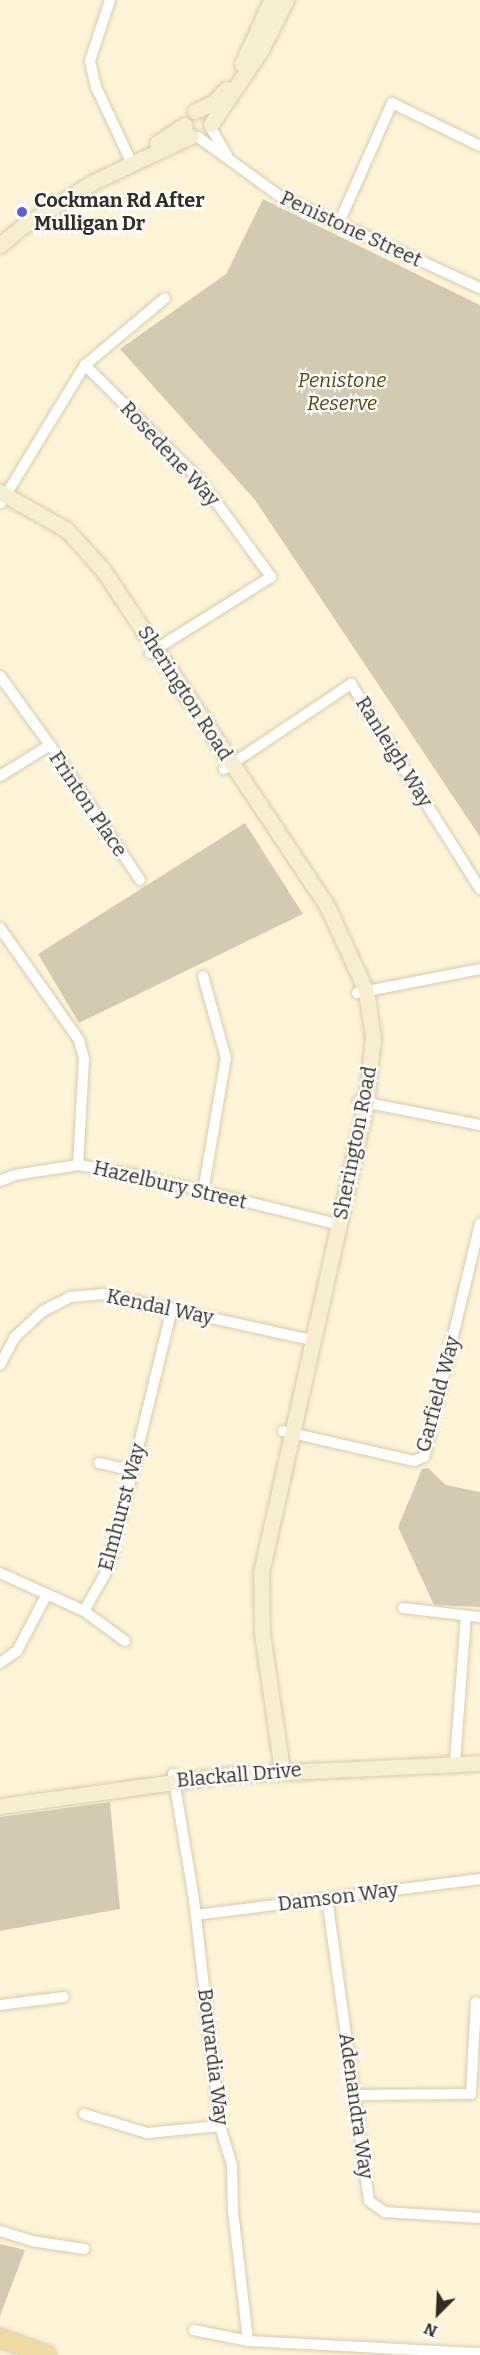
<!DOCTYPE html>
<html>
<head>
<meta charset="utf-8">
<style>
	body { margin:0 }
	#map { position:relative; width:480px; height:2355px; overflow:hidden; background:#fff4d7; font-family:Bitter,serif }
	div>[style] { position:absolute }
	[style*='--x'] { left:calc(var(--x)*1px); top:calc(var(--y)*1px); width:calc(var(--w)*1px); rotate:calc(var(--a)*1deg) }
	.green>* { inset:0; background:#d4cab1 }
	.roads { filter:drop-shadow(0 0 2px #d6cbaf) drop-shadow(0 0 2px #d6cbaf) }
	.street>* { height:10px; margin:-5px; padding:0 5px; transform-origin:5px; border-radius:5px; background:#fff }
	.secondary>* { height:15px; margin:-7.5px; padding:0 7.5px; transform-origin:7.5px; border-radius:7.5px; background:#f7edd0 }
	.primary>* { height:18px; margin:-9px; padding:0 9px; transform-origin:9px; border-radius:9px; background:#efdaa1 }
	.dots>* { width:16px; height:16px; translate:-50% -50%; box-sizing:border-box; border:3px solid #fff; border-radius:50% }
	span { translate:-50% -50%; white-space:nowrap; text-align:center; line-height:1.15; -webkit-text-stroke:4.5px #fff; paint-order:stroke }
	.poi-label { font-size:20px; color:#322e23; font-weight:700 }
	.left { translate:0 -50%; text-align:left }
	.street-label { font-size:20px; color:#322e23 }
	.park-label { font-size:20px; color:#574612; font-style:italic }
	.north { position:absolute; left:408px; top:2283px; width:60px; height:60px; -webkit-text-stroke:4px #fff; paint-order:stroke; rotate:204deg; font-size:16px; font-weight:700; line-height:24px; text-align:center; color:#322e23 }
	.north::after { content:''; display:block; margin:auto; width:21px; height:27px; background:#322e23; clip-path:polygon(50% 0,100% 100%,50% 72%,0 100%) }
</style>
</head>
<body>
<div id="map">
	<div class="green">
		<div style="clip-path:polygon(263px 199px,480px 305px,480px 837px,255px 500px,120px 349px,226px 274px)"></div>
		<div style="clip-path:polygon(245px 823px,303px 914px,79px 1023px,38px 954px)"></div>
		<div style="clip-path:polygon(428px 1468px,446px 1485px,480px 1492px,480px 1607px,434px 1605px,398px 1527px,422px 1469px)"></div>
		<div style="clip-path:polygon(110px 1802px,120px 1909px,0 1931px,0 1817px)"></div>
		<div style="clip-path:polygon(0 2244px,25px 2250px,0 2316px)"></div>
	</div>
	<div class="roads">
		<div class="street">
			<div style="--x:110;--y:0;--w:64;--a:108.2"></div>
			<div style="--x:90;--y:61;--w:27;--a:77"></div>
			<div style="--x:96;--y:87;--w:85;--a:64.9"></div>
			<div style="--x:211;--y:128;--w:32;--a:60"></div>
			<div style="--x:198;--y:137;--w:102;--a:35.9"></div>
			<div style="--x:281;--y:197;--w:219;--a:24.6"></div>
			<div style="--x:338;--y:225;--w:133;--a:-66.1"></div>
			<div style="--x:392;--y:103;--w:98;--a:26"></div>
			<div style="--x:85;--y:365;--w:164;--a:45"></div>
			<div style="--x:201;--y:481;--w:119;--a:53.9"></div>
			<div style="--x:271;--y:577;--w:143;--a:147.9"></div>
			<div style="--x:1;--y:503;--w:162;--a:-58.7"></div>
			<div style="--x:85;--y:365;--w:104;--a:-39.9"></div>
			<div style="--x:0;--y:676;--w:85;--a:54.1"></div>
			<div style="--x:224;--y:769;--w:153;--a:-33.8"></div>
			<div style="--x:351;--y:684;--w:242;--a:57.8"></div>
			<div style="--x:0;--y:776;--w:59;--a:-31.8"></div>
			<div style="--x:50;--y:745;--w:162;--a:56.3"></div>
			<div style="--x:0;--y:928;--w:137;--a:54.8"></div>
			<div style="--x:79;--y:1040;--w:20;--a:75"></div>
			<div style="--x:84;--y:1059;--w:106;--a:93.2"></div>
			<div style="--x:357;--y:993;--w:125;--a:-11"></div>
			<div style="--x:358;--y:1101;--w:124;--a:11.1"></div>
			<div style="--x:0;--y:1181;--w:16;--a:-22"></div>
			<div style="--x:15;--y:1175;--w:64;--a:-9"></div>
			<div style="--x:78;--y:1165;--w:61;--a:9.5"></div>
			<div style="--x:138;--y:1175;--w:208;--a:13.9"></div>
			<div style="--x:203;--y:1192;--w:136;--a:-80.3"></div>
			<div style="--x:226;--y:1058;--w:85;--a:-105.7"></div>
			<div style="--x:0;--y:1365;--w:32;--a:-62"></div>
			<div style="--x:15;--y:1337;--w:38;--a:-43"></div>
			<div style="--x:43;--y:1311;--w:30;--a:-27"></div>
			<div style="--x:70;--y:1297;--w:32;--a:-5"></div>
			<div style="--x:102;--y:1294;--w:215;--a:12.4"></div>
			<div style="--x:283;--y:1431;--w:134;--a:12.9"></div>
			<div style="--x:414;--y:1461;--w:11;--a:-22"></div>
			<div style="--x:424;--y:1457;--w:240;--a:-76.5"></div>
			<div style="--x:99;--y:1463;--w:35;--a:13"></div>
			<div style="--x:0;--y:1573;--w:92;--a:24.3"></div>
			<div style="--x:84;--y:1611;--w:51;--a:-60.4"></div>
			<div style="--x:109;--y:1567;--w:266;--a:-76.3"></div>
			<div style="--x:403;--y:1608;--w:78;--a:6.7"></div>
			<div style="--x:84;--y:1611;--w:51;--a:36.2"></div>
			<div style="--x:0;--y:1663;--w:21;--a:-35"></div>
			<div style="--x:17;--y:1651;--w:62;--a:-62.2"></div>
			<div style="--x:455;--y:1762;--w:146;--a:-85.7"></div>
			<div style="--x:173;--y:1774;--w:128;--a:80.5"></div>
			<div style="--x:194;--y:1900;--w:227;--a:83.4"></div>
			<div style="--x:220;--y:2126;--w:41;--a:72.9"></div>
			<div style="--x:232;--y:2165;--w:46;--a:88.8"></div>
			<div style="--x:233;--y:2211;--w:131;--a:83.4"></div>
			<div style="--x:248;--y:2341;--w:232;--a:3"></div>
			<div style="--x:327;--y:1898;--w:306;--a:82.1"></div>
			<div style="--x:369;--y:2201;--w:19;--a:35"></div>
			<div style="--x:385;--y:2212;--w:95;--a:3.6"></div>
			<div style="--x:196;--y:1915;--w:286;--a:-7.2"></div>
			<div style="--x:0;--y:2005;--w:64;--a:-7.2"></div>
			<div style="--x:355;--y:2095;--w:116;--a:-0.5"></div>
			<div style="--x:471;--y:2094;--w:92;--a:-86.9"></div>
			<div style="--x:84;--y:2114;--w:66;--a:16.8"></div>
			<div style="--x:147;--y:2133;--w:73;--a:-5.5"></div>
			<div style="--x:0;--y:2231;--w:34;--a:17"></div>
			<div style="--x:32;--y:2241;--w:53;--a:8.7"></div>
			<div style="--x:194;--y:2330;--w:55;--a:11.5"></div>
		</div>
		<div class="secondary">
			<div style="--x:242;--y:64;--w:70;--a:-65.6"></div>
			<div style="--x:195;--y:111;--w:20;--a:-24"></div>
			<div style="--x:213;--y:103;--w:19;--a:-47"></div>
			<div style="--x:211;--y:124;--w:89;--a:-56"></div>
			<div style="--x:261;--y:50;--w:56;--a:-63.4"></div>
			<div style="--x:157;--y:143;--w:33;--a:-33"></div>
			<div style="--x:0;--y:245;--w:30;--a:-40"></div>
			<div style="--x:23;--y:226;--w:83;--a:-32.2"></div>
			<div style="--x:93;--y:182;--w:108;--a:-25.1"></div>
			<div style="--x:0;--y:492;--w:77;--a:29.6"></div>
			<div style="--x:67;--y:530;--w:54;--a:48"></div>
			<div style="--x:103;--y:570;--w:406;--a:56.3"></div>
			<div style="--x:328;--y:908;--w:91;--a:65.4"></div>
			<div style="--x:366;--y:991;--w:48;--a:81.5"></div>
			<div style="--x:373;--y:1038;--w:65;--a:96.1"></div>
			<div style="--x:366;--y:1103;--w:481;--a:102.6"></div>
			<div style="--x:261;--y:1572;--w:61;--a:89.1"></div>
			<div style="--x:262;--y:1633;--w:138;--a:81.7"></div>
			<div style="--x:0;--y:1806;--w:227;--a:-7.8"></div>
			<div style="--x:225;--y:1775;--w:255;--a:-2.7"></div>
		</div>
		<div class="primary">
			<div style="--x:0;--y:2338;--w:50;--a:19.9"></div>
		</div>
	</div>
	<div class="dots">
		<div style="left:22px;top:212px;background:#5c61d9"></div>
	</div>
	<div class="poi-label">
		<span class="left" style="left:34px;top:212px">Cockman Rd After<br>Mulligan Dr</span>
	</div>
	<div class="street-label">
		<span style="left:351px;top:229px;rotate:25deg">Penistone Street</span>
		<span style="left:170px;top:454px;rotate:47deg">Rosedene Way</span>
		<span style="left:185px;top:693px;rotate:57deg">Sherington Road</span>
		<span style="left:394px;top:752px;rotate:58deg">Ranleigh Way</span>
		<span style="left:88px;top:804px;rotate:56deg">Frinton Place</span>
		<span style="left:355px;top:1143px;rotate:-79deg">Sherington Road</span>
		<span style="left:170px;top:1185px;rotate:13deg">Hazelbury Street</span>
		<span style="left:160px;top:1307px;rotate:12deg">Kendal Way</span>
		<span style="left:438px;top:1394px;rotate:-75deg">Garfield Way</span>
		<span style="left:122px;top:1507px;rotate:-75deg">Elmhurst Way</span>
		<span style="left:239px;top:1775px;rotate:-5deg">Blackall Drive</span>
		<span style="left:338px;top:1897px;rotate:-7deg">Damson Way</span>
		<span style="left:213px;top:2057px;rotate:83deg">Bouvardia Way</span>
		<span style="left:356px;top:2106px;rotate:82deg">Adenandra Way</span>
	</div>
	<div class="park-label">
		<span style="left:342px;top:392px">Penistone<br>Reserve</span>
	</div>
	<div class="north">N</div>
</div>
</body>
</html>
